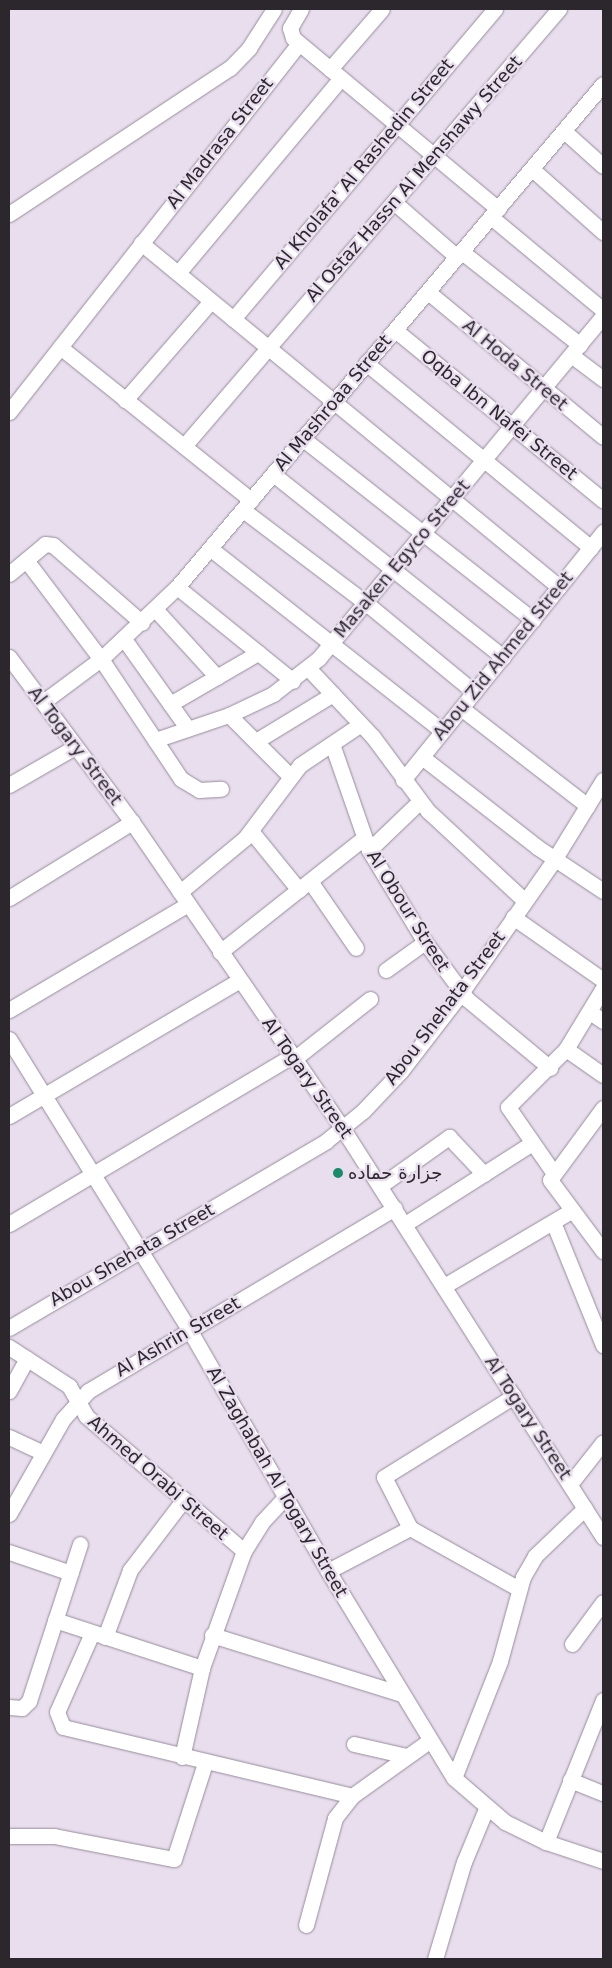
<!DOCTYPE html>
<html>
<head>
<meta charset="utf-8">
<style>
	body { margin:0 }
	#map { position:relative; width:612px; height:1968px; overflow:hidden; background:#e9deee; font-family:"DejaVu Sans","Noto Sans Arabic",sans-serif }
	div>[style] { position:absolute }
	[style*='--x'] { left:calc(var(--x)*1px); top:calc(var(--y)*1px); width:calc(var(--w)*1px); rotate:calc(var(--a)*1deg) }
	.roads { filter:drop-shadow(0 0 1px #968c9b) drop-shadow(0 0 1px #968c9b) }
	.minor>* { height:15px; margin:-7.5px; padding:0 7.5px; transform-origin:7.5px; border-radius:7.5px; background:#fff }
	.dots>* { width:14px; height:14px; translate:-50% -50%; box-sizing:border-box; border:2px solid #e9deee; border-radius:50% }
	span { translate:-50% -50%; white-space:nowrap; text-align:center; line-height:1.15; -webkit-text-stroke:4.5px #e9deee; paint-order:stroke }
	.street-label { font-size:18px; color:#2b272d }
	.poi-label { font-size:18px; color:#2b272d }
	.left { translate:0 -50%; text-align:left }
	.frame { position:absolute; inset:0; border:10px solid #2b272d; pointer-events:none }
</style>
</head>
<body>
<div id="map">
	<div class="roads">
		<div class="minor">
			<div style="--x:301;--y:9;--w:22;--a:120"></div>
			<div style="--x:290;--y:28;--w:10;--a:73"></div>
			<div style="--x:293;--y:38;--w:267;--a:39.8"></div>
			<div style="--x:330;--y:69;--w:79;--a:-49.1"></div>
			<div style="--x:564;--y:131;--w:52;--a:41.9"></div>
			<div style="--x:532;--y:169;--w:95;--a:41.6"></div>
			<div style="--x:395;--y:203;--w:82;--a:41.1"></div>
			<div style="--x:9;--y:214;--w:265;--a:-33.5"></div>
			<div style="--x:230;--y:68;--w:28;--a:-46"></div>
			<div style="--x:249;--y:48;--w:46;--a:-57.3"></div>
			<div style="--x:491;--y:217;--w:146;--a:39.7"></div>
			<div style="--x:141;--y:243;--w:541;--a:39.45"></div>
			<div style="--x:462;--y:252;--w:150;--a:38.2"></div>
			<div style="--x:178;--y:273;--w:254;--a:-50.1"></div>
			<div style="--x:428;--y:292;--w:227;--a:39.6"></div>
			<div style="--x:233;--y:319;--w:406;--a:-49.8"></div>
			<div style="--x:395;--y:330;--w:269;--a:39.3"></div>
			<div style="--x:60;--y:347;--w:245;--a:38.7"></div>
			<div style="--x:571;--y:355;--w:40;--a:37"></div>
			<div style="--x:366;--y:363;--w:291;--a:39.4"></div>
			<div style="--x:125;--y:400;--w:131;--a:-49"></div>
			<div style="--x:9;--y:412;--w:469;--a:-51.8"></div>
			<div style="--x:302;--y:438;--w:294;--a:38.2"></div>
			<div style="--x:184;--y:446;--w:576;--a:-49.37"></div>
			<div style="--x:273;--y:474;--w:294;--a:38.5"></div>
			<div style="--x:243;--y:510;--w:154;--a:37.1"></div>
			<div style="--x:366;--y:603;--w:140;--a:39.5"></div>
			<div style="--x:211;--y:549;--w:294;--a:38.2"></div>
			<div style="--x:26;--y:560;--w:124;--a:52.9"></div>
			<div style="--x:101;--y:659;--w:144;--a:56.3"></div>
			<div style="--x:181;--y:779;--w:21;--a:31"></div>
			<div style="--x:199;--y:790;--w:22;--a:-3"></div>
			<div style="--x:9;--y:574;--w:47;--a:-39.8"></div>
			<div style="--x:45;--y:544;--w:8;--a:7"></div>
			<div style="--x:53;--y:545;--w:118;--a:41.2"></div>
			<div style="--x:177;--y:587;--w:149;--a:39"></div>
			<div style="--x:155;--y:609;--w:92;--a:47.6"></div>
			<div style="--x:124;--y:639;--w:110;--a:54.6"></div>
			<div style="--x:9;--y:657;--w:206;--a:53.3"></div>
			<div style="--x:132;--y:822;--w:373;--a:55.5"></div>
			<div style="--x:343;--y:1129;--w:484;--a:57.5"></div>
			<div style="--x:308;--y:668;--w:95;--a:46.7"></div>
			<div style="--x:373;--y:737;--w:92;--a:53.4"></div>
			<div style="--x:428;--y:811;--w:132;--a:42.9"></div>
			<div style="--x:43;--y:702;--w:72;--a:-36.6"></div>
			<div style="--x:101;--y:659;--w:105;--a:-43.5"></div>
			<div style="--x:177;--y:587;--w:659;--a:-49.74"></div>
			<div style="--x:170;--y:704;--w:102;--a:-30.1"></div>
			<div style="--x:461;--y:708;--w:160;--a:37.7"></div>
			<div style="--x:229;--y:715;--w:85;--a:45"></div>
			<div style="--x:155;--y:740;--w:78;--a:-18.7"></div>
			<div style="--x:229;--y:715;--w:49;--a:-25.5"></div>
			<div style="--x:273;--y:694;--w:58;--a:-38"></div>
			<div style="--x:319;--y:658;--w:445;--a:-50.3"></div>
			<div style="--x:256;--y:741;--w:90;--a:-31.4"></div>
			<div style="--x:332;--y:744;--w:112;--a:70.8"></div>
			<div style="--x:369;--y:850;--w:108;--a:58.7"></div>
			<div style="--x:425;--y:942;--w:71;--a:53.6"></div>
			<div style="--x:467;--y:999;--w:108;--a:39.7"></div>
			<div style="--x:422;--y:757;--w:146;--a:38"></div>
			<div style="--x:537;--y:847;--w:79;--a:33.7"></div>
			<div style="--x:403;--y:780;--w:319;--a:-51.1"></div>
			<div style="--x:9;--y:785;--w:76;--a:-29.9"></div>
			<div style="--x:251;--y:831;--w:76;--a:50.9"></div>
			<div style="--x:369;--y:850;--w:69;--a:-43.8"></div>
			<div style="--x:310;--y:881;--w:81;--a:55.5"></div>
			<div style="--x:180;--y:892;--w:85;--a:-39.7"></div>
			<div style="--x:245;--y:838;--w:91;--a:-53"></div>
			<div style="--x:300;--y:765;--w:73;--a:-33.9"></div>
			<div style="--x:9;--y:898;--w:145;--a:-31.7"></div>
			<div style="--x:513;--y:917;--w:110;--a:35"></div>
			<div style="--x:220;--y:952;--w:184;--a:-38.4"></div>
			<div style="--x:386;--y:970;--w:48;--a:-35.7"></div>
			<div style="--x:9;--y:1010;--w:208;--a:-30.6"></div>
			<div style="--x:590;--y:1012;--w:16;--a:35"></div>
			<div style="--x:9;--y:1039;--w:344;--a:58.2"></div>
			<div style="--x:190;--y:1331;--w:277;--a:60.1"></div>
			<div style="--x:328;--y:1571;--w:242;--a:58.7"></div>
			<div style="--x:454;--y:1778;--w:67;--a:40.8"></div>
			<div style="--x:505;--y:1822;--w:46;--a:26"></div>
			<div style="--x:546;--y:1842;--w:60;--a:18.4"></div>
			<div style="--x:566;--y:1049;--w:45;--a:35.1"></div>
			<div style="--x:294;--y:1059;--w:97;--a:-38.3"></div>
			<div style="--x:603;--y:1108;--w:89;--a:126.4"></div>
			<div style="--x:550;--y:1180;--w:89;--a:53.3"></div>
			<div style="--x:9;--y:1116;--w:268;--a:-30.5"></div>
			<div style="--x:553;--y:1172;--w:79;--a:-124.7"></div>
			<div style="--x:508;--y:1107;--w:82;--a:-45"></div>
			<div style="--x:566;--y:1049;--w:71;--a:-58.8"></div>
			<div style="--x:380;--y:1186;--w:85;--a:-35.4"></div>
			<div style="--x:449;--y:1137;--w:51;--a:46.6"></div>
			<div style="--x:553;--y:1222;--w:133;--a:67.9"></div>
			<div style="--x:9;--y:1224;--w:329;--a:-30.7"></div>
			<div style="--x:405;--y:1224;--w:151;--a:-32.5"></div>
			<div style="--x:444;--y:1286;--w:147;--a:-30.6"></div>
			<div style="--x:9;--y:1328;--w:368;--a:-30.5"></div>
			<div style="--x:326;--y:1141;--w:48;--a:-39"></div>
			<div style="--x:363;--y:1111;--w:55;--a:-46.5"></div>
			<div style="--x:401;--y:1071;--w:98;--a:-52.4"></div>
			<div style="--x:461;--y:993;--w:162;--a:-55"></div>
			<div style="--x:554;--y:860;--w:94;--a:-58.5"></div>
			<div style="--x:9;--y:1347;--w:72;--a:33"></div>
			<div style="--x:69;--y:1386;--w:34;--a:60"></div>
			<div style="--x:86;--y:1416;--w:208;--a:40.5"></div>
			<div style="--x:9;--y:1391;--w:37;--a:-61"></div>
			<div style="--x:9;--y:1437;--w:38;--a:25"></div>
			<div style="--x:570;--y:1484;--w:53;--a:-51.8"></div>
			<div style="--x:9;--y:1514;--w:109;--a:-60.4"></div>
			<div style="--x:63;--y:1419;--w:38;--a:-48"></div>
			<div style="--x:88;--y:1391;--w:357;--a:-30.8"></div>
			<div style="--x:410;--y:1528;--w:57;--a:-117"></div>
			<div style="--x:384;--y:1477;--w:153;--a:-31.9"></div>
			<div style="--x:9;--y:1552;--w:65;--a:18.7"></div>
			<div style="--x:328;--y:1571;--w:93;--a:-27.7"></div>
			<div style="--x:410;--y:1528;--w:125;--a:29.2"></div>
			<div style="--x:55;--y:1620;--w:155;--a:18.1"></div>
			<div style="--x:92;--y:1633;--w:86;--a:113.9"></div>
			<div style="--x:57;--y:1712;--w:16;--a:68"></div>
			<div style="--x:63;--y:1727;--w:297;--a:13.4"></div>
			<div style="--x:212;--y:1635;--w:198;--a:17.3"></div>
			<div style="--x:105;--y:1637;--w:72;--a:-69.5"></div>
			<div style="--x:130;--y:1570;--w:89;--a:-52.7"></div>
			<div style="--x:572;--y:1644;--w:52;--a:-53.6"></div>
			<div style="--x:9;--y:1707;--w:13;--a:4"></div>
			<div style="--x:22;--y:1708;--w:10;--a:-45"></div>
			<div style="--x:29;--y:1701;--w:165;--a:-72"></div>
			<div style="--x:354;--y:1744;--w:54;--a:12.8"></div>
			<div style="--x:182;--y:1757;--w:91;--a:-77.3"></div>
			<div style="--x:202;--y:1668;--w:124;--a:-70.3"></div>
			<div style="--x:244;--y:1551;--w:34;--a:-58"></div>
			<div style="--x:262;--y:1522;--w:34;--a:-47"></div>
			<div style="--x:454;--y:1778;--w:126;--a:-68.5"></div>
			<div style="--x:500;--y:1661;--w:87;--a:-74.7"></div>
			<div style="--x:523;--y:1577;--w:24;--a:-60"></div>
			<div style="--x:535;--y:1556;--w:69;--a:-43.8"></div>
			<div style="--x:570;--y:1780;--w:35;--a:22"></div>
			<div style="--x:9;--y:1836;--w:45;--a:0"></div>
			<div style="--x:54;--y:1836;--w:122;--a:10.9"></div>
			<div style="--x:174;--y:1859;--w:101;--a:-72.1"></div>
			<div style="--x:546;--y:1842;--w:153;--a:-68.1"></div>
			<div style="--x:306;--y:1925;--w:111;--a:-74.8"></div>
			<div style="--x:335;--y:1818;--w:28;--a:-52"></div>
			<div style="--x:352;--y:1796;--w:95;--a:-35.5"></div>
			<div style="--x:435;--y:1959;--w:101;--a:-73.4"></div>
			<div style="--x:464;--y:1862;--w:57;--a:-67.5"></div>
		</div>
	</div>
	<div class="dots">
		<div style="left:338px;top:1173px;background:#198a6a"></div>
	</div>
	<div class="street-label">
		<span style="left:220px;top:143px;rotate:-52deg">Al Madrasa Street</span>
		<span style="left:364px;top:164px;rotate:-50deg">Al Kholafa' Al Rashedin Street</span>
		<span style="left:414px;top:179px;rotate:-49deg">Al Ostaz Hassn Al Menshawy Street</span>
		<span style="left:515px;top:365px;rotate:40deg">Al Hoda Street</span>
		<span style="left:333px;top:403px;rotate:-50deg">Al Mashroaa Street</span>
		<span style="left:499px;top:415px;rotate:39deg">Oqba Ibn Nafei Street</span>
		<span style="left:402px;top:559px;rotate:-50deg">Masaken Egyco Street</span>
		<span style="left:503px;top:656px;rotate:-51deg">Abou Zid Ahmed Street</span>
		<span style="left:75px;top:746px;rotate:53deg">Al Togary Street</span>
		<span style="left:408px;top:911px;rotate:58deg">Al Obour Street</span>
		<span style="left:445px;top:1008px;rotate:-53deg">Abou Shehata Street</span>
		<span style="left:307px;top:1078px;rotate:55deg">Al Togary Street</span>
		<span style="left:132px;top:1255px;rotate:-30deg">Abou Shehata Street</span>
		<span style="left:178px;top:1337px;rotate:-30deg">Al Ashrin Street</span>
		<span style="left:528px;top:1418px;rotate:57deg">Al Togary Street</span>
		<span style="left:158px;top:1478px;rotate:41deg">Ahmed Orabi Street</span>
		<span style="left:277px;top:1482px;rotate:60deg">Al Zaghabah Al Togary Street</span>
	</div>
	<div class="poi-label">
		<span class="left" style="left:348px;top:1173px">جزارة حماده</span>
	</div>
	<div class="frame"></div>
</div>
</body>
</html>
